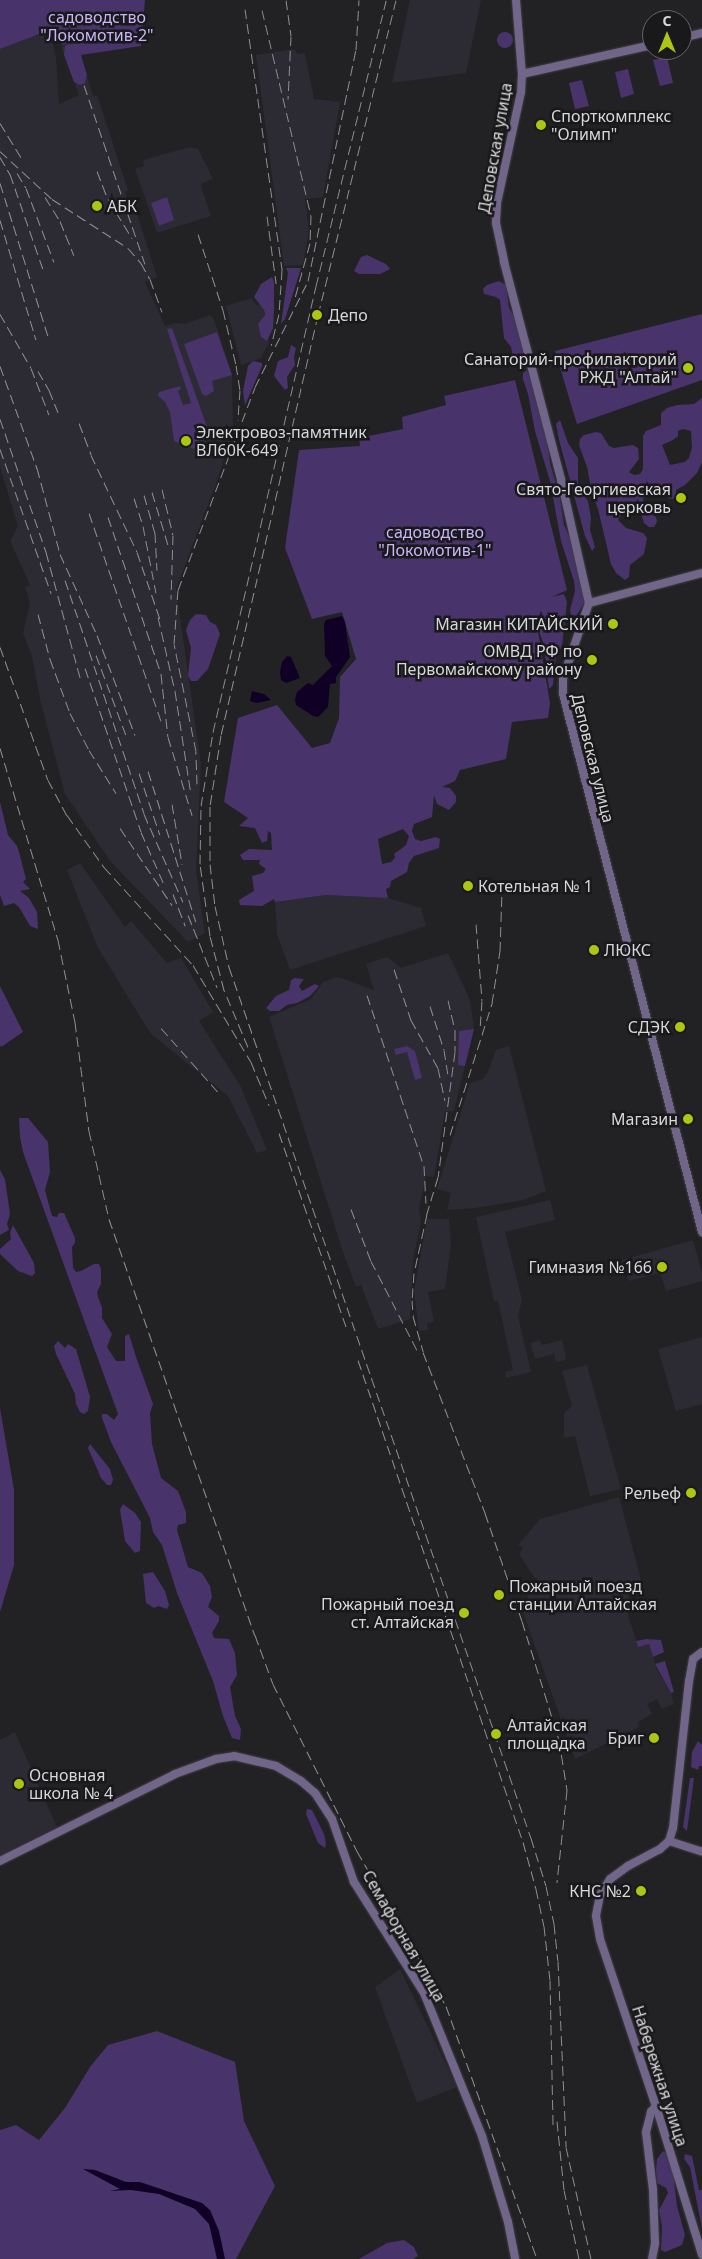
<!DOCTYPE html>
<html>
<head>
<meta charset="utf-8">
<style>
	body { margin:0 }
	#map { position:relative; width:702px; height:2259px; overflow:hidden; background:#222225; font-family:"Noto Sans",sans-serif }
	div>[style] { position:absolute }
	[style*='--x'] { left:calc(var(--x)*1px); top:calc(var(--y)*1px); width:calc(var(--w)*1px); rotate:calc(var(--a)*1deg) }
	.built>* { inset:0; background:#2c2a32 }
	.green>* { inset:0; background:#48336b }
	.round { border-radius:50% }
	.water>* { inset:0; background:#100025 }
	.roads { filter:drop-shadow(0 0 1px #3f3f42) drop-shadow(0 0 1px #3f3f42) }
	.minor>* { height:8px; margin:-4px; padding:0 4px; transform-origin:4px; border-radius:4px; background:#71668a }
	.rail>* { height:1px; margin-top:-0.5px; transform-origin:0; background:repeating-linear-gradient(90deg,#8f8e91 0 10px,transparent 0 15px) }
	.dots>* { width:14px; height:14px; translate:-50% -50%; box-sizing:border-box; border:2px solid #19181b; border-radius:50% }
	span { translate:-50% -50%; white-space:nowrap; text-align:center; line-height:1.15; -webkit-text-stroke:5px #19181b; paint-order:stroke }
	.park-label { font-size:16px; color:#cab5f8 }
	.poi-label { font-size:16px; color:#d7d6d8 }
	.left { translate:0 -50%; text-align:left }
	.right { translate:-100% -50%; text-align:right }
	.street-label { font-size:16px; color:#d7d6d8 }
	.north { position:absolute; left:642px; top:10px; width:50px; height:50px; box-sizing:border-box; background:#19181b; border:1px solid #656467; border-radius:50%; rotate:0deg; font-size:14px; font-weight:700; line-height:20px; text-align:center; color:#d7d6d8 }
	.north::after { content:''; display:block; margin:auto; width:18px; height:22px; background:#acc612; clip-path:polygon(50% 0,100% 100%,50% 72%,0 100%) }
</style>
</head>
<body>
<div id="map">
	<div class="built">
		<div style="clip-path:polygon(410px 0,481px 0,466px 73px,392px 83px)"></div>
		<div style="clip-path:polygon(42px 33px,51px 37px,56px 57px,59px 104px,79px 95px,61px 46px,76px 41px,93px 96px,97px 95px,98px 98px,128px 190px,125px 192px,128px 200px,132px 198px,157px 277px,145px 282px,165px 326px,175px 323px,185px 324px,210px 315px,214px 319px,232px 375px,233px 427px,230px 440px,217px 481px,176px 589px,201px 764px,196px 871px,205px 933px,188px 942px,110px 861px,65px 794px,40px 699px,32px 656px,23px 633px,30px 603px,25px 587px,30px 585px,10px 541px,18px 526px,0 467px,0 49px)"></div>
		<div style="clip-path:polygon(294px 49px,298px 54px,305px 53px,314px 99px,340px 102px,323px 197px,305px 199px,309px 230px,303px 265px,284px 266px,256px 55px)"></div>
		<div style="clip-path:polygon(190px 147px,198px 149px,213px 179px,202px 183px,201px 186px,211px 216px,157px 233px,135px 169px,144px 166px,143px 160px)"></div>
		<div style="clip-path:polygon(252px 298px,256px 305px,263px 305px,269px 342px,261px 358px,241px 365px,226px 306px)"></div>
		<div style="clip-path:polygon(80px 863px,125px 927px,131px 921px,167px 963px,181px 958px,213px 1012px,199px 1021px,240px 1085px,267px 1150px,257px 1153px,228px 1096px,151px 1034px,144px 1023px,98px 948px,67px 870px)"></div>
		<div style="clip-path:polygon(326px 895px,388px 898px,421px 908px,426px 926px,290px 970px,277px 934px,275px 902px)"></div>
		<div style="clip-path:polygon(448px 953px,470px 1000px,474px 1029px,454px 1111px,445px 1112px,434px 1177px,426px 1176px,419px 1208px,421px 1221px,413px 1260px,410px 1319px,378px 1329px,361px 1285px,356px 1287px,342px 1249px,269px 1017px,311px 999px,323px 982px,338px 977px,374px 990px,366px 964px,387px 957px,401px 968px)"></div>
		<div style="clip-path:polygon(509px 1046px,546px 1191px,523px 1200px,475px 1208px,447px 1210px,451px 1193px,437px 1189px,470px 1083px,483px 1079px,488px 1072px,496px 1050px)"></div>
		<div style="clip-path:polygon(550px 1200px,555px 1220px,505px 1232px,522px 1300px,518px 1316px,531px 1372px,506px 1378px,505px 1372px,513px 1370px,498px 1301px,494px 1301px,476px 1217px)"></div>
		<div style="clip-path:polygon(427px 1219px,449px 1219px,451px 1244px,445px 1289px,428px 1292px,434px 1322px,427px 1323px,428px 1330px,419px 1331px,414px 1291px)"></div>
		<div style="clip-path:polygon(693px 1240px,702px 1273px,702px 1281px,666px 1291px,660px 1273px,629px 1281px,622px 1260px)"></div>
		<div style="clip-path:polygon(702px 1337px,702px 1404px,676px 1411px,658px 1349px)"></div>
		<div style="clip-path:polygon(540px 1340px,542px 1345px,562px 1340px,566px 1357px,565px 1360px,556px 1362px,554px 1354px,535px 1359px,530px 1343px)"></div>
		<div style="clip-path:polygon(587px 1365px,621px 1489px,590px 1496px,575px 1436px,564px 1438px,564px 1413px,572px 1406px,562px 1371px)"></div>
		<div style="clip-path:polygon(619px 1497px,642px 1584px,627px 1589px,630px 1602px,628px 1615px,638px 1646px,649px 1644px,657px 1670px,671px 1693px,674px 1704px,662px 1709px,657px 1699px,647px 1704px,652px 1714px,638px 1722px,639px 1727px,575px 1759px,523px 1612px,531px 1608px,526px 1592px,540px 1586px,519px 1554px,523px 1548px,518px 1545px,540px 1519px)"></div>
		<div style="clip-path:polygon(15px 1732px,57px 1827px,0 1856px,0 1740px)"></div>
		<div style="clip-path:polygon(400px 1969px,457px 2087px,417px 2103px,375px 1987px)"></div>
	</div>
	<div class="green">
		<div style="clip-path:polygon(0 0,145px 0,141px 46px,81px 55px,87px 75px,85px 83px,80px 85px,74px 82px,64px 55px,65px 46px,71px 43px,62px 45px,58px 30px,45px 34px,42px 33px,0 49px)"></div>
		<div class="round" style="left:497px;top:32px;width:16px;height:16px"></div>
		<div style="clip-path:polygon(667px 57px,673px 83px,660px 86px,653px 60px)"></div>
		<div style="clip-path:polygon(628px 69px,634px 94px,621px 98px,615px 72px)"></div>
		<div style="clip-path:polygon(582px 80px,589px 106px,575px 109px,569px 83px)"></div>
		<div style="clip-path:polygon(167px 197px,174px 220px,159px 226px,151px 203px)"></div>
		<div style="clip-path:polygon(367px 255px,386px 264px,390px 269px,380px 274px,359px 274px,354px 271px,361px 257px)"></div>
		<div style="clip-path:polygon(286px 268px,301px 268px,285px 319px,281px 324px,288px 273px)"></div>
		<div style="clip-path:polygon(272px 277px,274px 282px,274px 313px,273px 328px,267px 341px,261px 337px,258px 324px,265px 315px,264px 310px,254px 297px,261px 284px)"></div>
		<div style="clip-path:polygon(499px 281px,506px 285px,509px 308px,515px 318px,524px 357px,521px 362px,516px 361px,513px 357px,511px 347px,504px 338px,500px 300px,496px 297px,484px 294px,483px 289px,487px 285px)"></div>
		<div style="clip-path:polygon(702px 314px,702px 380px,577px 424px,555px 351px)"></div>
		<div style="clip-path:polygon(172px 328px,211px 438px,197px 442px,194px 449px,174px 441px,170px 412px,165px 402px,158px 396px,159px 392px,180px 386px,181px 389px,178px 391px,183px 405px,191px 403px,167px 329px)"></div>
		<div style="clip-path:polygon(217px 332px,232px 375px,212px 381px,214px 391px,206px 396px,202px 394px,184px 344px)"></div>
		<div style="clip-path:polygon(291px 345px,296px 348px,294px 357px,295px 365px,287px 377px,288px 388px,285px 390px,274px 376px,278px 361px,288px 357px)"></div>
		<div style="clip-path:polygon(253px 361px,262px 363px,262px 366px,245px 405px,243px 391px,248px 366px)"></div>
		<div style="clip-path:polygon(527px 370px,535px 392px,548px 446px,550px 463px,560px 498px,564px 525px,569px 536px,583px 591px,585px 602px,576px 616px,571px 615px,570px 610px,575px 591px,574px 581px,561px 541px,550px 481px,535px 431px,528px 394px,523px 379px,523px 373px)"></div>
		<div style="clip-path:polygon(evenodd,515px 380px,567px 590px,552px 597px,564px 594px,567px 602px,562px 646px,556px 656px,553px 685px,549px 689px,544px 645px,537px 626px,550px 703px,548px 718px,512px 722px,506px 759px,460px 770px,455px 781px,442px 787px,450px 788px,456px 796px,456px 802px,449px 810px,437px 804px,434px 795px,432px 817px,414px 824px,412px 831px,415px 839px,421px 841px,436px 837px,440px 839px,439px 848px,414px 856px,409px 863px,407px 872px,391px 881px,390px 887px,386px 889px,388px 898px,326px 895px,275px 902px,274px 899px,262px 906px,240px 905px,239px 900px,254px 891px,252px 876px,263px 873px,266px 869px,259px 864px,260px 860px,243px 860px,240px 855px,249px 849px,272px 850px,271px 833px,268px 831px,267px 841px,262px 843px,255px 828px,239px 826px,248px 818px,224px 802px,238px 718px,277px 705px,312px 748px,330px 743px,339px 718px,340px 677px,356px 659px,342px 612px,312px 619px,285px 548px,299px 450px,360px 446px,359px 438px,403px 429px,402px 417px,446px 405px,444px 396px,515px 380px,403px 829px,409px 836px,406px 845px,394px 854px,395px 858px,391px 862px,382px 864px,378px 839px,403px 829px)"></div>
		<div style="clip-path:polygon(evenodd,702px 398px,702px 462px,697px 473px,685px 485px,676px 490px,676px 495px,673px 499px,668px 498px,662px 490px,653px 496px,643px 498px,644px 504px,656px 517px,657px 522px,654px 527px,649px 527px,644px 523px,639px 508px,623px 512px,618px 520px,626px 528px,643px 533px,647px 538px,644px 554px,630px 565px,629px 577px,625px 580px,616px 573px,611px 564px,598px 509px,592px 493px,587px 467px,579px 445px,580px 439px,584px 435px,596px 432px,601px 433px,609px 446px,614px 448px,633px 445px,638px 448px,639px 459px,629px 472px,634px 475px,640px 474px,643px 469px,643px 436px,646px 431px,661px 425px,661px 413px,667px 408px,677px 405px,694px 404px,702px 398px,683px 429px,691px 431px,692px 447px,689px 458px,685px 462px,670px 465px,662px 445px,673px 440px,678px 436px,678px 431px,683px 429px)"></div>
		<div style="clip-path:polygon(560px 420px,568px 443px,578px 458px,578px 486px,588px 501px,591px 518px,590px 530px,595px 547px,592px 551px,585px 536px,559px 440px,556px 424px)"></div>
		<div style="clip-path:polygon(196px 614px,206px 615px,210px 622px,216px 625px,220px 634px,208px 669px,197px 681px,191px 681px,188px 676px,191px 648px,186px 630px,190px 620px)"></div>
		<div style="clip-path:polygon(0 802px,8px 835px,17px 846px,19px 852px,26px 879px,23px 882px,30px 889px,20px 891px,29px 898px,37px 912px,38px 929px,30px 926px,19px 907px,14px 903px,4px 906px,0 895px)"></div>
		<div style="clip-path:polygon(295px 978px,304px 979px,299px 986px,302px 991px,315px 984px,319px 986px,310px 996px,297px 1003px,287px 1005px,279px 1011px,270px 1011px,266px 1008px,276px 996px,289px 990px,291px 980px)"></div>
		<div style="clip-path:polygon(0 986px,23px 1032px,1px 1047px,0 1045px)"></div>
		<div style="clip-path:polygon(474px 1029px,465px 1066px,458px 1065px,459px 1031px)"></div>
		<div style="clip-path:polygon(407px 1046px,415px 1051px,422px 1078px,415px 1080px,407px 1052px,396px 1055px,394px 1049px)"></div>
		<div style="clip-path:polygon(19px 1118px,28px 1118px,48px 1142px,50px 1172px,45px 1190px,52px 1216px,57px 1217px,59px 1213px,64px 1213px,75px 1238px,75px 1243px,72px 1247px,73px 1268px,76px 1272px,81px 1271px,94px 1264px,99px 1264px,101px 1269px,101px 1284px,97px 1292px,98px 1297px,102px 1307px,102px 1318px,112px 1334px,107px 1347px,116px 1361px,125px 1361px,125px 1336px,129px 1334px,136px 1357px,153px 1404px,150px 1413px,152px 1444px,161px 1478px,178px 1491px,186px 1512px,186px 1523px,178px 1525px,177px 1530px,188px 1567px,202px 1573px,210px 1586px,212px 1597px,208px 1607px,219px 1616px,219px 1621px,212px 1633px,214px 1638px,229px 1639px,235px 1653px,237px 1675px,230px 1687px,235px 1716px,241px 1729px,240px 1740px,232px 1738px,223px 1716px,213px 1681px,177px 1593px,162px 1545px,153px 1532px,150px 1518px,111px 1442px,102px 1418px,102px 1414px,107px 1414px,114px 1420px,118px 1414px,23px 1152px,20px 1137px)"></div>
		<div style="clip-path:polygon(0 1170px,5px 1179px,10px 1214px,7px 1224px,9px 1230px,0 1235px)"></div>
		<div style="clip-path:polygon(13px 1225px,34px 1263px,35px 1273px,32px 1276px,18px 1271px,0 1254px,0 1249px,11px 1239px,10px 1233px)"></div>
		<div style="clip-path:polygon(58px 1341px,65px 1348px,68px 1344px,76px 1349px,90px 1397px,88px 1411px,84px 1414px,80px 1412px,76px 1404px,75px 1394px,56px 1354px,54px 1346px)"></div>
		<div style="clip-path:polygon(0 1408px,14px 1490px,14px 1565px,0 1612px)"></div>
		<div style="clip-path:polygon(90px 1444px,110px 1469px,113px 1480px,111px 1485px,107px 1485px,101px 1478px,88px 1448px)"></div>
		<div style="clip-path:polygon(123px 1504px,135px 1513px,141px 1522px,140px 1551px,135px 1553px,125px 1541px,120px 1510px)"></div>
		<div style="clip-path:polygon(153px 1572px,165px 1591px,169px 1605px,167px 1609px,158px 1606px,154px 1608px,146px 1603px,143px 1574px)"></div>
		<div style="clip-path:polygon(646px 1639px,661px 1640px,664px 1652px,653px 1657px,649px 1644px,638px 1647px,636px 1641px)"></div>
		<div style="clip-path:polygon(665px 1661px,674px 1692px,671px 1693px,655px 1664px)"></div>
		<div style="clip-path:polygon(698px 1741px,702px 1745px,702px 1766px,699px 1766px,698px 1770px,691px 1767px,692px 1752px)"></div>
		<div style="clip-path:polygon(690px 1778px,694px 1778px,687px 1831px,683px 1827px)"></div>
		<div style="clip-path:polygon(307px 1809px,312px 1810px,324px 1834px,326px 1843px,325px 1848px,318px 1843px,306px 1814px)"></div>
		<div style="clip-path:polygon(157px 2031px,235px 2062px,244px 2121px,275px 2186px,236px 2259px,0 2259px,0 2130px,16px 2125px,39px 2140px,65px 2108px,90px 2067px,108px 2045px)"></div>
		<div style="clip-path:polygon(663px 2151px,667px 2154px,673px 2172px,677px 2206px,685px 2235px,682px 2245px,665px 2252px,661px 2250px,662px 2226px,659px 2210px,668px 2193px,666px 2188px,657px 2183px,656px 2169px,657px 2159px)"></div>
		<div style="clip-path:polygon(685px 2154px,692px 2156px,699px 2190px,702px 2190px,702px 2229px,690px 2167px,684px 2159px)"></div>
		<div style="clip-path:polygon(404px 2240px,414px 2247px,418px 2256px,413px 2259px,359px 2259px,387px 2243px)"></div>
	</div>
	<div class="water">
		<div style="clip-path:polygon(342px 616px,345px 622px,350px 657px,336px 677px,336px 683px,330px 684px,328px 707px,318px 717px,313px 716px,296px 705px,295px 699px,297px 692px,308px 683px,313px 685px,332px 666px,325px 656px,324px 624px,326px 620px)"></div>
		<div style="clip-path:polygon(287px 656px,291px 657px,300px 678px,286px 683px,281px 680px,280px 672px,282px 662px)"></div>
		<div style="clip-path:polygon(252px 691px,264px 694px,271px 700px,257px 703px,250px 701px)"></div>
		<div style="clip-path:polygon(83px 2169px,95px 2170px,126px 2182px,140px 2182px,202px 2203px,210px 2210px,219px 2231px,225px 2259px,217px 2259px,209px 2224px,195px 2209px,159px 2194px,131px 2190px,110px 2191px,120px 2189px)"></div>
	</div>
	<div class="roads">
		<div class="minor">
			<div style="--x:516;--y:0;--w:74;--a:85.4"></div>
			<div style="--x:522;--y:74;--w:18;--a:93"></div>
			<div style="--x:521;--y:92;--w:114;--a:102.2"></div>
			<div style="--x:497;--y:203;--w:20;--a:93"></div>
			<div style="--x:496;--y:223;--w:40;--a:78"></div>
			<div style="--x:504;--y:262;--w:225;--a:75.3"></div>
			<div style="--x:561;--y:480;--w:126;--a:77.2"></div>
			<div style="--x:589;--y:603;--w:79;--a:109.1"></div>
			<div style="--x:563;--y:678;--w:16;--a:90"></div>
			<div style="--x:563;--y:694;--w:556;--a:75.51"></div>
			<div style="--x:682;--y:38;--w:21;--a:-14"></div>
			<div style="--x:522;--y:74;--w:133;--a:-12.6"></div>
			<div style="--x:589;--y:603;--w:117;--a:-14.9"></div>
			<div style="--x:702;--y:1652;--w:11;--a:142"></div>
			<div style="--x:693;--y:1659;--w:22;--a:100"></div>
			<div style="--x:689;--y:1681;--w:148;--a:96.2"></div>
			<div style="--x:673;--y:1828;--w:14;--a:107"></div>
			<div style="--x:669;--y:1841;--w:12;--a:138"></div>
			<div style="--x:660;--y:1849;--w:36;--a:152"></div>
			<div style="--x:628;--y:1866;--w:22;--a:144"></div>
			<div style="--x:610;--y:1879;--w:19;--a:122"></div>
			<div style="--x:600;--y:1895;--w:21;--a:101"></div>
			<div style="--x:596;--y:1916;--w:23;--a:80"></div>
			<div style="--x:600;--y:1939;--w:176;--a:71.5"></div>
			<div style="--x:656;--y:2106;--w:156;--a:72.8"></div>
			<div style="--x:669;--y:1841;--w:35;--a:18"></div>
			<div style="--x:0;--y:1861;--w:195;--a:-26.4"></div>
			<div style="--x:175;--y:1774;--w:44;--a:-20.1"></div>
			<div style="--x:216;--y:1759;--w:18;--a:-9"></div>
			<div style="--x:234;--y:1756;--w:43;--a:13.4"></div>
			<div style="--x:276;--y:1766;--w:29;--a:31"></div>
			<div style="--x:301;--y:1781;--w:18;--a:41"></div>
			<div style="--x:315;--y:1793;--w:31;--a:57"></div>
			<div style="--x:332;--y:1819;--w:67;--a:70.8"></div>
			<div style="--x:354;--y:1882;--w:131;--a:57.8"></div>
			<div style="--x:424;--y:1993;--w:154;--a:67.9"></div>
			<div style="--x:482;--y:2136;--w:90;--a:73.2"></div>
			<div style="--x:508;--y:2222;--w:38;--a:79"></div>
			<div style="--x:652;--y:2259;--w:16;--a:-79"></div>
			<div style="--x:655;--y:2243;--w:53;--a:-92.2"></div>
			<div style="--x:653;--y:2190;--w:58;--a:-96.9"></div>
			<div style="--x:646;--y:2132;--w:21;--a:-76"></div>
			<div style="--x:651;--y:2112;--w:8;--a:-50"></div>
		</div>
	</div>
	<div class="rail">
		<div style="--x:286;--y:0;--w:36;--a:82"></div>
		<div style="--x:291;--y:36;--w:63;--a:92.7"></div>
		<div style="--x:396;--y:0;--w:325;--a:103.9"></div>
		<div style="--x:318;--y:315;--w:431;--a:103"></div>
		<div style="--x:221;--y:735;--w:72;--a:98.8"></div>
		<div style="--x:210;--y:806;--w:58;--a:90"></div>
		<div style="--x:210;--y:864;--w:42;--a:83.2"></div>
		<div style="--x:215;--y:906;--w:63;--a:77.1"></div>
		<div style="--x:229;--y:967;--w:922;--a:70.88"></div>
		<div style="--x:531;--y:1838;--w:50;--a:72.6"></div>
		<div style="--x:546;--y:1886;--w:39;--a:78"></div>
		<div style="--x:554;--y:1924;--w:37;--a:84"></div>
		<div style="--x:558;--y:1961;--w:186;--a:87.5"></div>
		<div style="--x:566;--y:2147;--w:115;--a:77.4"></div>
		<div style="--x:245;--y:9;--w:264;--a:81.9"></div>
		<div style="--x:282;--y:270;--w:44;--a:93.9"></div>
		<div style="--x:279;--y:314;--w:32;--a:104"></div>
		<div style="--x:262;--y:10;--w:211;--a:76.6"></div>
		<div style="--x:311;--y:215;--w:28;--a:92"></div>
		<div style="--x:310;--y:243;--w:57;--a:105.3"></div>
		<div style="--x:84;--y:85;--w:189;--a:71.2"></div>
		<div style="--x:0;--y:123;--w:42;--a:58.6"></div>
		<div style="--x:0;--y:151;--w:71;--a:42.7"></div>
		<div style="--x:52;--y:199;--w:90;--a:32.8"></div>
		<div style="--x:128;--y:248;--w:20;--a:49"></div>
		<div style="--x:141;--y:263;--w:18;--a:61"></div>
		<div style="--x:150;--y:279;--w:35;--a:70"></div>
		<div style="--x:0;--y:157;--w:20;--a:60"></div>
		<div style="--x:10;--y:174;--w:104;--a:70.9"></div>
		<div style="--x:97;--y:171;--w:30;--a:69"></div>
		<div style="--x:108;--y:199;--w:46;--a:58.4"></div>
		<div style="--x:17;--y:173;--w:17;--a:59"></div>
		<div style="--x:26;--y:188;--w:79;--a:69.3"></div>
		<div style="--x:0;--y:183;--w:164;--a:72.6"></div>
		<div style="--x:45;--y:197;--w:28;--a:58"></div>
		<div style="--x:60;--y:221;--w:37;--a:68"></div>
		<div style="--x:267;--y:216;--w:68;--a:82.3"></div>
		<div style="--x:0;--y:220;--w:125;--a:73.3"></div>
		<div style="--x:198;--y:234;--w:80;--a:71.8"></div>
		<div style="--x:223;--y:310;--w:57;--a:76.7"></div>
		<div style="--x:236;--y:365;--w:25;--a:81"></div>
		<div style="--x:240;--y:390;--w:30;--a:94"></div>
		<div style="--x:0;--y:314;--w:62;--a:60.1"></div>
		<div style="--x:31;--y:368;--w:50;--a:69"></div>
		<div style="--x:0;--y:366;--w:109;--a:70.1"></div>
		<div style="--x:37;--y:468;--w:89;--a:75"></div>
		<div style="--x:60;--y:554;--w:89;--a:65.4"></div>
		<div style="--x:97;--y:635;--w:107;--a:69.2"></div>
		<div style="--x:38;--y:371;--w:22;--a:60"></div>
		<div style="--x:49;--y:390;--w:24;--a:68"></div>
		<div style="--x:0;--y:419;--w:141;--a:70.9"></div>
		<div style="--x:46;--y:552;--w:134;--a:74.8"></div>
		<div style="--x:79;--y:423;--w:34;--a:69"></div>
		<div style="--x:91;--y:455;--w:107;--a:64.6"></div>
		<div style="--x:137;--y:552;--w:74;--a:71.1"></div>
		<div style="--x:0;--y:449;--w:153;--a:70.5"></div>
		<div style="--x:162;--y:489;--w:47;--a:76.6"></div>
		<div style="--x:173;--y:535;--w:64;--a:91.8"></div>
		<div style="--x:152;--y:492;--w:55;--a:73.2"></div>
		<div style="--x:144;--y:495;--w:40;--a:74"></div>
		<div style="--x:155;--y:533;--w:37;--a:87"></div>
		<div style="--x:134;--y:498;--w:29;--a:72"></div>
		<div style="--x:143;--y:526;--w:68;--a:79"></div>
		<div style="--x:89;--y:513;--w:220;--a:70.9"></div>
		<div style="--x:108;--y:517;--w:166;--a:71.3"></div>
		<div style="--x:161;--y:674;--w:63;--a:83.7"></div>
		<div style="--x:168;--y:737;--w:82;--a:72.9"></div>
		<div style="--x:65;--y:580;--w:247;--a:71.3"></div>
		<div style="--x:144;--y:814;--w:96;--a:66.1"></div>
		<div style="--x:38;--y:614;--w:47;--a:75.1"></div>
		<div style="--x:50;--y:659;--w:58;--a:69.7"></div>
		<div style="--x:70;--y:713;--w:42;--a:62.8"></div>
		<div style="--x:89;--y:750;--w:51;--a:57.9"></div>
		<div style="--x:158;--y:617;--w:76;--a:77.1"></div>
		<div style="--x:175;--y:691;--w:104;--a:81.2"></div>
		<div style="--x:0;--y:647;--w:141;--a:70.2"></div>
		<div style="--x:48;--y:780;--w:40;--a:62"></div>
		<div style="--x:67;--y:815;--w:64;--a:54.6"></div>
		<div style="--x:104;--y:867;--w:132;--a:47.8"></div>
		<div style="--x:193;--y:965;--w:113;--a:59.1"></div>
		<div style="--x:251;--y:1062;--w:47;--a:67.3"></div>
		<div style="--x:96;--y:655;--w:89;--a:69.5"></div>
		<div style="--x:85;--y:668;--w:173;--a:71.1"></div>
		<div style="--x:141;--y:832;--w:55;--a:66.3"></div>
		<div style="--x:0;--y:748;--w:201;--a:73.2"></div>
		<div style="--x:58;--y:940;--w:84;--a:78.3"></div>
		<div style="--x:75;--y:1022;--w:110;--a:82.7"></div>
		<div style="--x:89;--y:1131;--w:90;--a:77.2"></div>
		<div style="--x:109;--y:1219;--w:441;--a:70.7"></div>
		<div style="--x:255;--y:1635;--w:52;--a:69.8"></div>
		<div style="--x:273;--y:1684;--w:187;--a:63.3"></div>
		<div style="--x:357;--y:1851;--w:179;--a:60.1"></div>
		<div style="--x:446;--y:2006;--w:269;--a:70.2"></div>
		<div style="--x:148;--y:771;--w:158;--a:72.4"></div>
		<div style="--x:139;--y:773;--w:65;--a:71.3"></div>
		<div style="--x:197;--y:784;--w:33;--a:-92"></div>
		<div style="--x:196;--y:751;--w:109;--a:-101.6"></div>
		<div style="--x:174;--y:644;--w:54;--a:-85.8"></div>
		<div style="--x:178;--y:590;--w:217;--a:-69.2"></div>
		<div style="--x:255;--y:387;--w:119;--a:-63.4"></div>
		<div style="--x:308;--y:281;--w:236;--a:-78.3"></div>
		<div style="--x:356;--y:50;--w:50;--a:-86.6"></div>
		<div style="--x:172;--y:804;--w:61;--a:80.5"></div>
		<div style="--x:120;--y:828;--w:93;--a:56"></div>
		<div style="--x:173;--y:894;--w:34;--a:69"></div>
		<div style="--x:188;--y:915;--w:78;--a:68.1"></div>
		<div style="--x:476;--y:924;--w:77;--a:85.5"></div>
		<div style="--x:482;--y:1001;--w:27;--a:94"></div>
		<div style="--x:394;--y:969;--w:54;--a:71.6"></div>
		<div style="--x:411;--y:1020;--w:55;--a:60.6"></div>
		<div style="--x:438;--y:1068;--w:33;--a:78"></div>
		<div style="--x:367;--y:995;--w:180;--a:71.6"></div>
		<div style="--x:424;--y:1166;--w:37;--a:87"></div>
		<div style="--x:448;--y:1000;--w:32;--a:77"></div>
		<div style="--x:455;--y:1031;--w:21;--a:90"></div>
		<div style="--x:455;--y:1052;--w:126;--a:97.7"></div>
		<div style="--x:438;--y:1177;--w:39;--a:107"></div>
		<div style="--x:427;--y:1214;--w:60;--a:102.4"></div>
		<div style="--x:414;--y:1273;--w:27;--a:94"></div>
		<div style="--x:412;--y:1300;--w:16;--a:86"></div>
		<div style="--x:413;--y:1316;--w:37;--a:74"></div>
		<div style="--x:423;--y:1352;--w:173;--a:68.9"></div>
		<div style="--x:485;--y:1513;--w:114;--a:71.1"></div>
		<div style="--x:522;--y:1621;--w:125;--a:72.7"></div>
		<div style="--x:559;--y:1740;--w:51;--a:80.9"></div>
		<div style="--x:567;--y:1790;--w:93;--a:96.2"></div>
		<div style="--x:430;--y:1006;--w:46;--a:72.3"></div>
		<div style="--x:444;--y:1050;--w:24;--a:81"></div>
		<div style="--x:161;--y:1028;--w:86;--a:48.3"></div>
		<div style="--x:248;--y:1047;--w:62;--a:-112.8"></div>
		<div style="--x:224;--y:990;--w:56;--a:-104.5"></div>
		<div style="--x:210;--y:936;--w:73;--a:-97.9"></div>
		<div style="--x:200;--y:864;--w:58;--a:-89"></div>
		<div style="--x:201;--y:806;--w:75;--a:-80.8"></div>
		<div style="--x:213;--y:732;--w:458;--a:-77"></div>
		<div style="--x:316;--y:286;--w:294;--a:-76.2"></div>
		<div style="--x:279;--y:1133;--w:207;--a:70.9"></div>
		<div style="--x:450;--y:1135;--w:139;--a:-72.3"></div>
		<div style="--x:492;--y:1003;--w:53;--a:-81.3"></div>
		<div style="--x:500;--y:951;--w:61;--a:-88.1"></div>
		<div style="--x:351;--y:1209;--w:56;--a:69"></div>
		<div style="--x:371;--y:1261;--w:100;--a:62.7"></div>
		<div style="--x:358;--y:1360;--w:509;--a:71.1"></div>
		<div style="--x:523;--y:1842;--w:49;--a:74.5"></div>
		<div style="--x:536;--y:1889;--w:38;--a:78"></div>
		<div style="--x:544;--y:1926;--w:54;--a:83.7"></div>
		<div style="--x:550;--y:1980;--w:149;--a:88.8"></div>
		<div style="--x:557;--y:2121;--w:69;--a:84.2"></div>
		<div style="--x:564;--y:2190;--w:71;--a:77.7"></div>
	</div>
	<div class="dots">
		<div style="left:541px;top:125px;background:#acc612"></div>
		<div style="left:97px;top:206px;background:#acc612"></div>
		<div style="left:317px;top:315px;background:#acc612"></div>
		<div style="left:688px;top:368px;background:#acc612"></div>
		<div style="left:186px;top:441px;background:#acc612"></div>
		<div style="left:681px;top:498px;background:#acc612"></div>
		<div style="left:613px;top:624px;background:#acc612"></div>
		<div style="left:592px;top:660px;background:#acc612"></div>
		<div style="left:468px;top:886px;background:#acc612"></div>
		<div style="left:594px;top:950px;background:#acc612"></div>
		<div style="left:680px;top:1027px;background:#acc612"></div>
		<div style="left:688px;top:1119px;background:#acc612"></div>
		<div style="left:662px;top:1267px;background:#acc612"></div>
		<div style="left:691px;top:1493px;background:#acc612"></div>
		<div style="left:499px;top:1595px;background:#acc612"></div>
		<div style="left:464px;top:1613px;background:#acc612"></div>
		<div style="left:496px;top:1734px;background:#acc612"></div>
		<div style="left:654px;top:1738px;background:#acc612"></div>
		<div style="left:19px;top:1784px;background:#acc612"></div>
		<div style="left:641px;top:1891px;background:#acc612"></div>
	</div>
	<div class="park-label">
		<span style="left:97px;top:26px">садоводство<br>"Локомотив-2"</span>
		<span style="left:435px;top:541px">садоводство<br>"Локомотив-1"</span>
	</div>
	<div class="poi-label">
		<span class="left" style="left:551px;top:125px">Спорткомплекс<br>"Олимп"</span>
		<span class="left" style="left:107px;top:206px">АБК</span>
		<span class="left" style="left:328px;top:315px">Депо</span>
		<span class="right" style="left:677px;top:368px">Санаторий-профилакторий<br>РЖД "Алтай"</span>
		<span class="left" style="left:196px;top:441px">Электровоз-памятник<br>ВЛ60К-649</span>
		<span class="right" style="left:671px;top:498px">Свято-Георгиевская<br>церковь</span>
		<span class="right" style="left:603px;top:624px">Магазин КИТАЙСКИЙ</span>
		<span class="right" style="left:582px;top:660px">ОМВД РФ по<br>Первомайскому району</span>
		<span class="left" style="left:478px;top:886px">Котельная № 1</span>
		<span class="left" style="left:604px;top:950px">ЛЮКС</span>
		<span class="right" style="left:670px;top:1027px">СДЭК</span>
		<span class="right" style="left:678px;top:1119px">Магазин</span>
		<span class="right" style="left:652px;top:1267px">Гимназия №166</span>
		<span class="right" style="left:681px;top:1493px">Рельеф</span>
		<span class="left" style="left:509px;top:1595px">Пожарный поезд<br>станции Алтайская</span>
		<span class="right" style="left:454px;top:1613px">Пожарный поезд<br>ст. Алтайская</span>
		<span class="left" style="left:507px;top:1734px">Алтайская<br>площадка</span>
		<span class="right" style="left:644px;top:1738px">Бриг</span>
		<span class="left" style="left:29px;top:1784px">Основная<br>школа № 4</span>
		<span class="right" style="left:631px;top:1891px">КНС №2</span>
	</div>
	<div class="street-label">
		<span style="left:495px;top:148px;rotate:-80deg">Деповская улица</span>
		<span style="left:593px;top:758px;rotate:76deg">Деповская улица</span>
		<span style="left:404px;top:1936px;rotate:60deg">Семафорная улица</span>
		<span style="left:660px;top:2076px;rotate:72deg">Набережная улица</span>
	</div>
	<div class="north">С</div>
</div>
</body>
</html>
